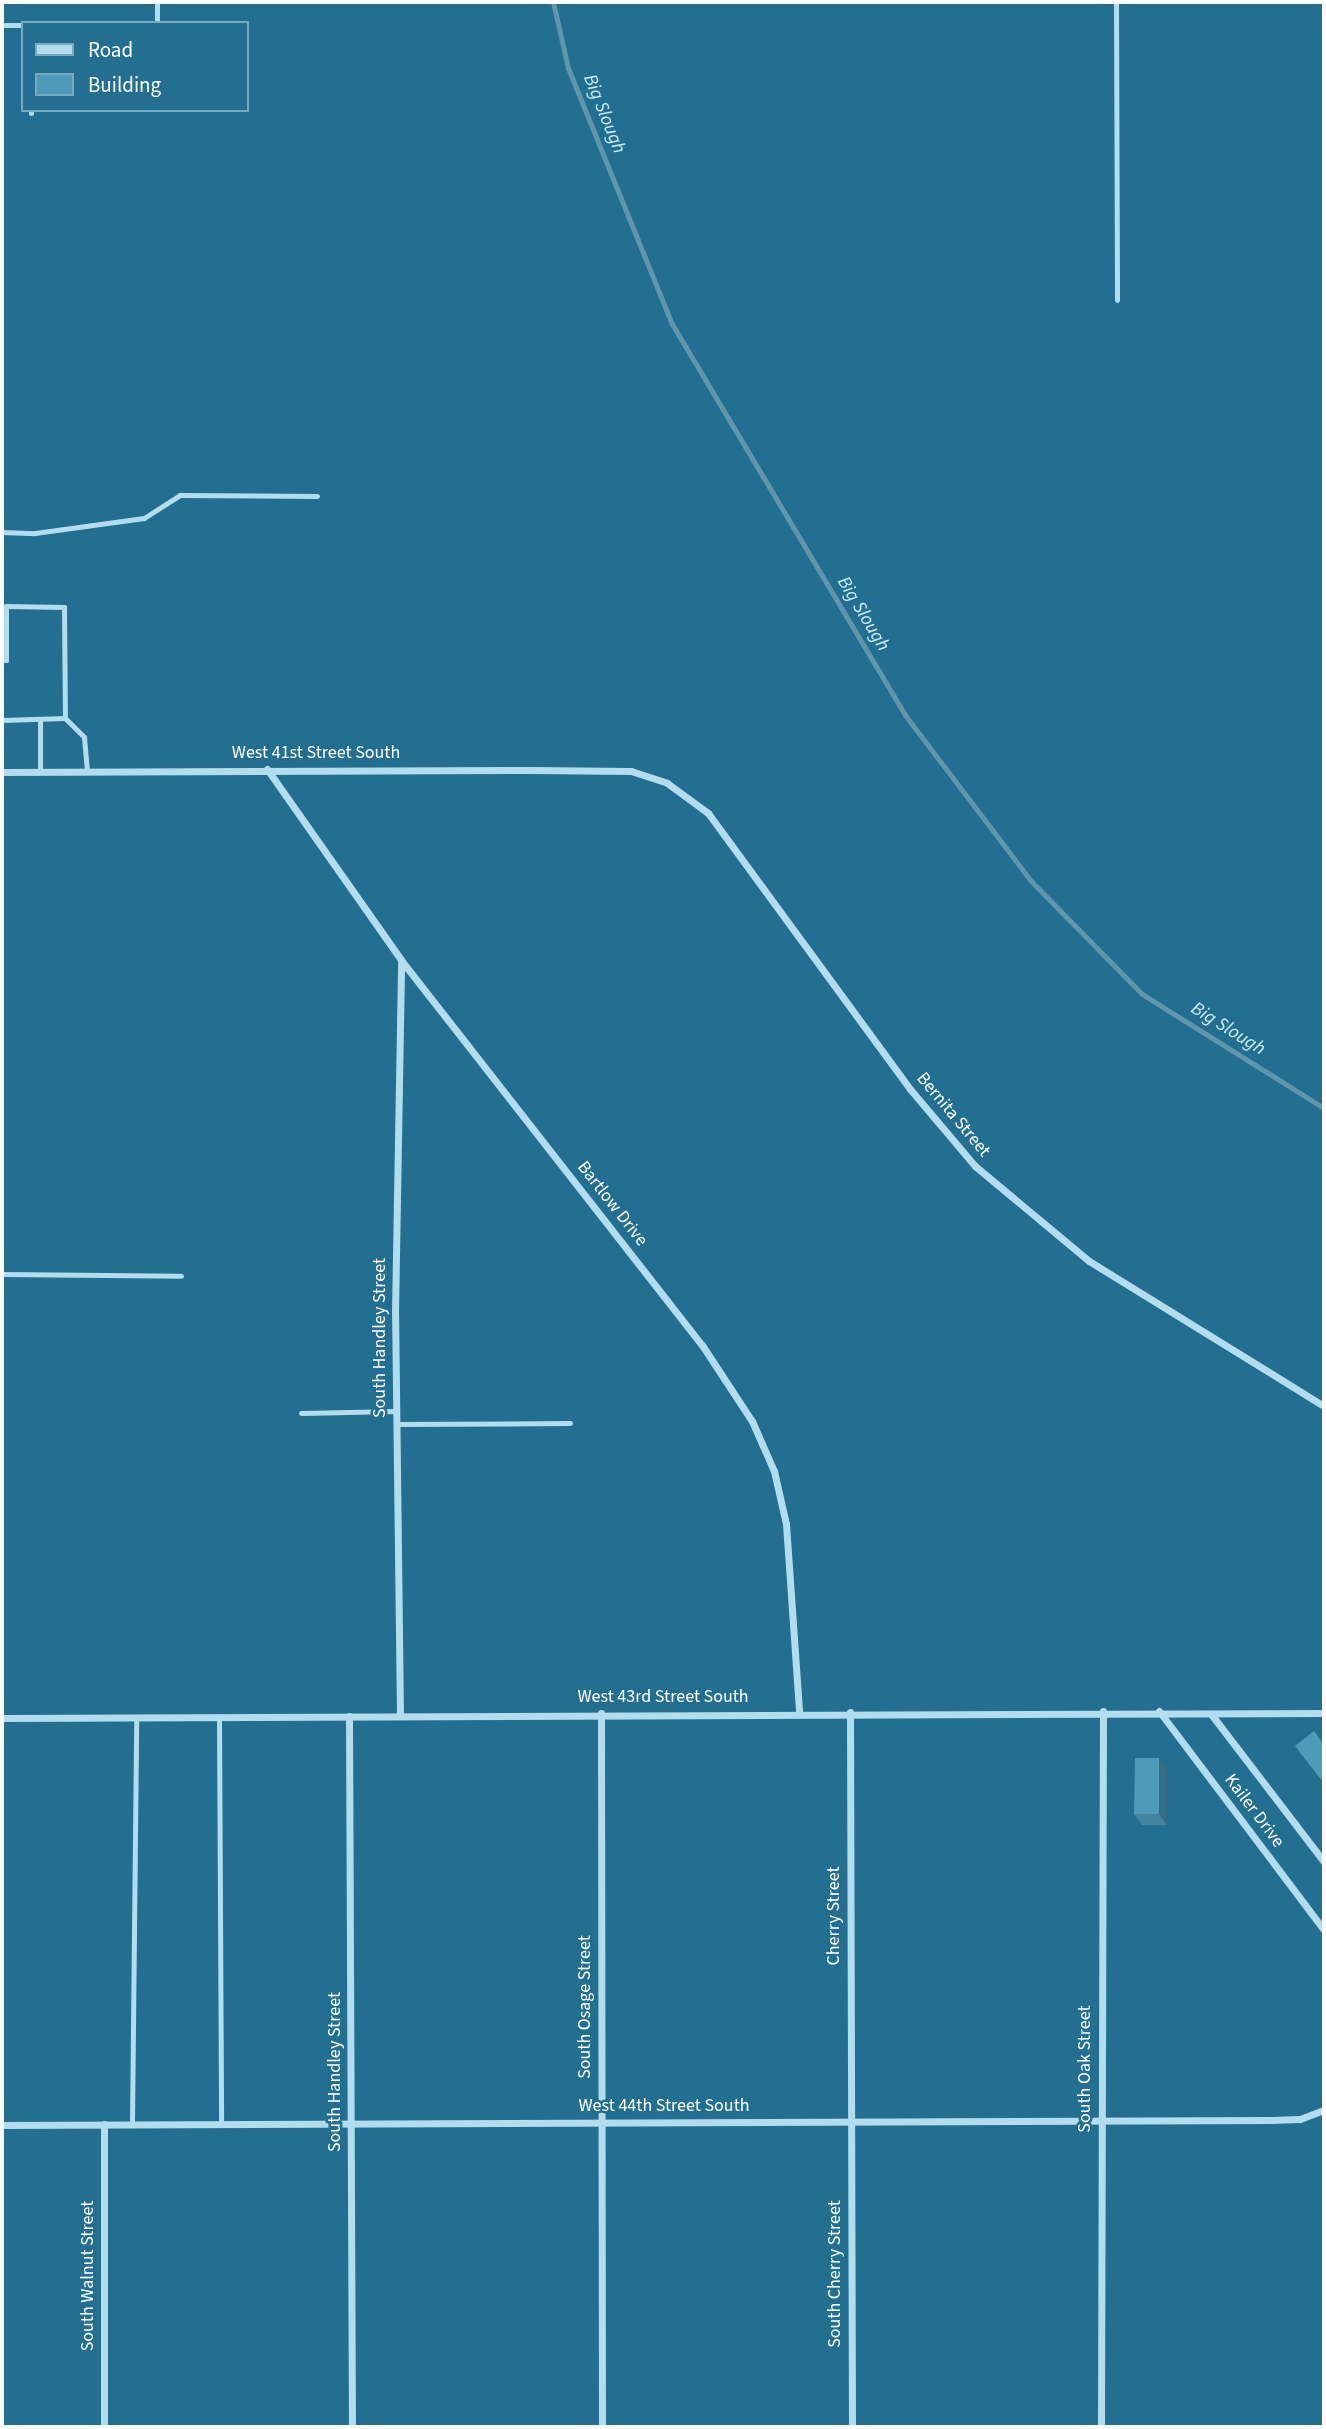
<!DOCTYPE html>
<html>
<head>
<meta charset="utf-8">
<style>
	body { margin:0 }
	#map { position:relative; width:1326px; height:2429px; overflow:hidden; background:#226f91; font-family:"Source Sans 3",sans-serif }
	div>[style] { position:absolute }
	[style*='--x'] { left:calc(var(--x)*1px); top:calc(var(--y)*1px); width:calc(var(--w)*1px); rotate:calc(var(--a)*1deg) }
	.stream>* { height:5px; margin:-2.5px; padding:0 2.5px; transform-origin:2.5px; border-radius:2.5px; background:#6195aa }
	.lane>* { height:5px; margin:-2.5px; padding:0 2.5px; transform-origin:2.5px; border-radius:2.5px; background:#b3dced }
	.street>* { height:7px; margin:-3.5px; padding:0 3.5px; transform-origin:3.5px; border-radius:3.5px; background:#b3dced }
	.wall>* { inset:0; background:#43849f }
	.shaded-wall>* { inset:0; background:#376c82 }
	.building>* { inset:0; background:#4e9ab9 }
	span { translate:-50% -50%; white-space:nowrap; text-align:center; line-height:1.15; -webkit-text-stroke:5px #226f91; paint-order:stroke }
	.street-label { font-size:18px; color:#fff }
	.water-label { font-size:19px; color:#cfecf7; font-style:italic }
	.frame { position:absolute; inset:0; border:4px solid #fff; pointer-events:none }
	.legend { position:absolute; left:21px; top:21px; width:228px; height:91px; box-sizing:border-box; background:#226f91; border:2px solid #7aa9bd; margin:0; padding:9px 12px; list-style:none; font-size:21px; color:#fff }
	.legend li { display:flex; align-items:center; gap:14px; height:35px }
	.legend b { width:35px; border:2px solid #7aa9bd }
</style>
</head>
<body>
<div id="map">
	<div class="stream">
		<div style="--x:553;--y:2;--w:68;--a:77.2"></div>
		<div style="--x:568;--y:68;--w:276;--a:67.9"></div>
		<div style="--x:672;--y:324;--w:455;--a:59.2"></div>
		<div style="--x:905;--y:715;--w:208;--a:52.8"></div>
		<div style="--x:1031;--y:881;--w:158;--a:45.5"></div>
		<div style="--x:1142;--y:994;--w:215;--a:32.1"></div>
	</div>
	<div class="lane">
		<div style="--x:157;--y:2;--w:21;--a:90"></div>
		<div style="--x:1116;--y:2;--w:298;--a:89.8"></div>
		<div style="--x:2;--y:25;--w:21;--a:0"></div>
		<div style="--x:31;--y:113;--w:3;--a:-90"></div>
		<div style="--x:2;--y:532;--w:33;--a:2"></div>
		<div style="--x:35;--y:533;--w:110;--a:-7.8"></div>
		<div style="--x:144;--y:518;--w:43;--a:-32.6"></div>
		<div style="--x:180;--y:495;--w:137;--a:0.4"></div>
		<div style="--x:2;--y:660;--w:4;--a:0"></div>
		<div style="--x:6;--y:660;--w:54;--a:-90"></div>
		<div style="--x:6;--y:606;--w:58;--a:1"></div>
		<div style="--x:64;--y:607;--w:111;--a:89.5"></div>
		<div style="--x:65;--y:718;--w:63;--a:178.2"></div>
		<div style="--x:65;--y:718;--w:27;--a:45"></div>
		<div style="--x:84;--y:737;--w:34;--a:85"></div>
		<div style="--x:40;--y:720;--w:51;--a:90"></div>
		<div style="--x:2;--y:1274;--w:179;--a:0.6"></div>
		<div style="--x:301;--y:1413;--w:95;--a:-1.2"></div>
		<div style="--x:396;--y:1424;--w:174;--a:-0.3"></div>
		<div style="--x:219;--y:1717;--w:407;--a:89.7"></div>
		<div style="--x:132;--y:2124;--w:406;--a:-89.4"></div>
	</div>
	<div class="street">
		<div style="--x:267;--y:769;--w:233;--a:54.9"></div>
		<div style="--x:401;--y:960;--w:489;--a:52"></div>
		<div style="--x:702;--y:1345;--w:91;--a:56.7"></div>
		<div style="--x:752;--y:1421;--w:55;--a:66.3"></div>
		<div style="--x:774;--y:1471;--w:54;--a:77.2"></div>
		<div style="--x:786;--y:1524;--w:188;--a:86"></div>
		<div style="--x:2;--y:772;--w:529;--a:-0.22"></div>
		<div style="--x:531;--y:770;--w:100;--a:0.6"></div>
		<div style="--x:631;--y:771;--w:38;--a:18"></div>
		<div style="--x:667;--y:783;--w:51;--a:36.2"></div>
		<div style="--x:708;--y:813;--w:342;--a:53.8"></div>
		<div style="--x:910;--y:1089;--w:101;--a:49.8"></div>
		<div style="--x:975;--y:1166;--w:148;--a:39.8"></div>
		<div style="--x:1089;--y:1261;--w:276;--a:31.7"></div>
		<div style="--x:1159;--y:1711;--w:274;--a:53"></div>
		<div style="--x:850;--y:1712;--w:715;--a:89.84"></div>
		<div style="--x:601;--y:1713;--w:714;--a:89.92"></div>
		<div style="--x:1211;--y:1714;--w:186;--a:52.6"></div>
		<div style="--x:400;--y:1715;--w:402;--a:-90.7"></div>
		<div style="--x:395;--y:1313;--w:352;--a:-89"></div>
		<div style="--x:349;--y:1716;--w:711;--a:89.76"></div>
		<div style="--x:2;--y:1718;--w:1322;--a:-0.22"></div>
		<div style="--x:104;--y:2124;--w:303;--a:90"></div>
		<div style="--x:2;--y:2125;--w:1269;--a:-0.23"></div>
		<div style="--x:1271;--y:2120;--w:29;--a:-2"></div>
		<div style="--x:1300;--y:2119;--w:26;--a:-21"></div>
		<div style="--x:1101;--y:2427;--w:716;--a:-89.84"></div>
	</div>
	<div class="wall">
		<div style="clip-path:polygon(1167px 1769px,1167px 1825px,1142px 1825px,1134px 1814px)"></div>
	</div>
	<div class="shaded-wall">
		<div style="clip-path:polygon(1159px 1758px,1167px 1769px,1167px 1825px,1159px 1814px)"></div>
	</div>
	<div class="building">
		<div style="clip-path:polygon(1314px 1731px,1324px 1745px,1324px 1781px,1323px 1782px,1295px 1746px)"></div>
		<div style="clip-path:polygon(1135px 1758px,1159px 1758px,1159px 1814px,1134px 1814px)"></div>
	</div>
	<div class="street-label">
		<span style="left:316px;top:753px">West 41st Street South</span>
		<span style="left:953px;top:1115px;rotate:50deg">Bernita Street</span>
		<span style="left:612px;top:1204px;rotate:52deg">Bartlow Drive</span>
		<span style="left:380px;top:1338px;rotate:-90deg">South Handley Street</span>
		<span style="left:663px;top:1697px">West 43rd Street South</span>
		<span style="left:1254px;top:1811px;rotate:53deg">Kailer Drive</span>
		<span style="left:834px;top:1916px;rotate:-90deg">Cherry Street</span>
		<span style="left:585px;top:2007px;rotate:-90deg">South Osage Street</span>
		<span style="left:1085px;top:2069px;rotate:-90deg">South Oak Street</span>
		<span style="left:335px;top:2072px;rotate:-90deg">South Handley Street</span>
		<span style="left:664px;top:2106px">West 44th Street South</span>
		<span style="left:835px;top:2274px;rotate:-90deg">South Cherry Street</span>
		<span style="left:88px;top:2276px;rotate:-90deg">South Walnut Street</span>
	</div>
	<div class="water-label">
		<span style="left:604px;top:114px;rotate:68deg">Big Slough</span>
		<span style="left:863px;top:614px;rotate:59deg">Big Slough</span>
		<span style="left:1228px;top:1029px;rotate:32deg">Big Slough</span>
	</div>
	<div class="frame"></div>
	<ul class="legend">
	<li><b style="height:9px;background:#b3dced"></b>Road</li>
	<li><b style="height:19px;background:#4e9ab9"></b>Building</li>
	</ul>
</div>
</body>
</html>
